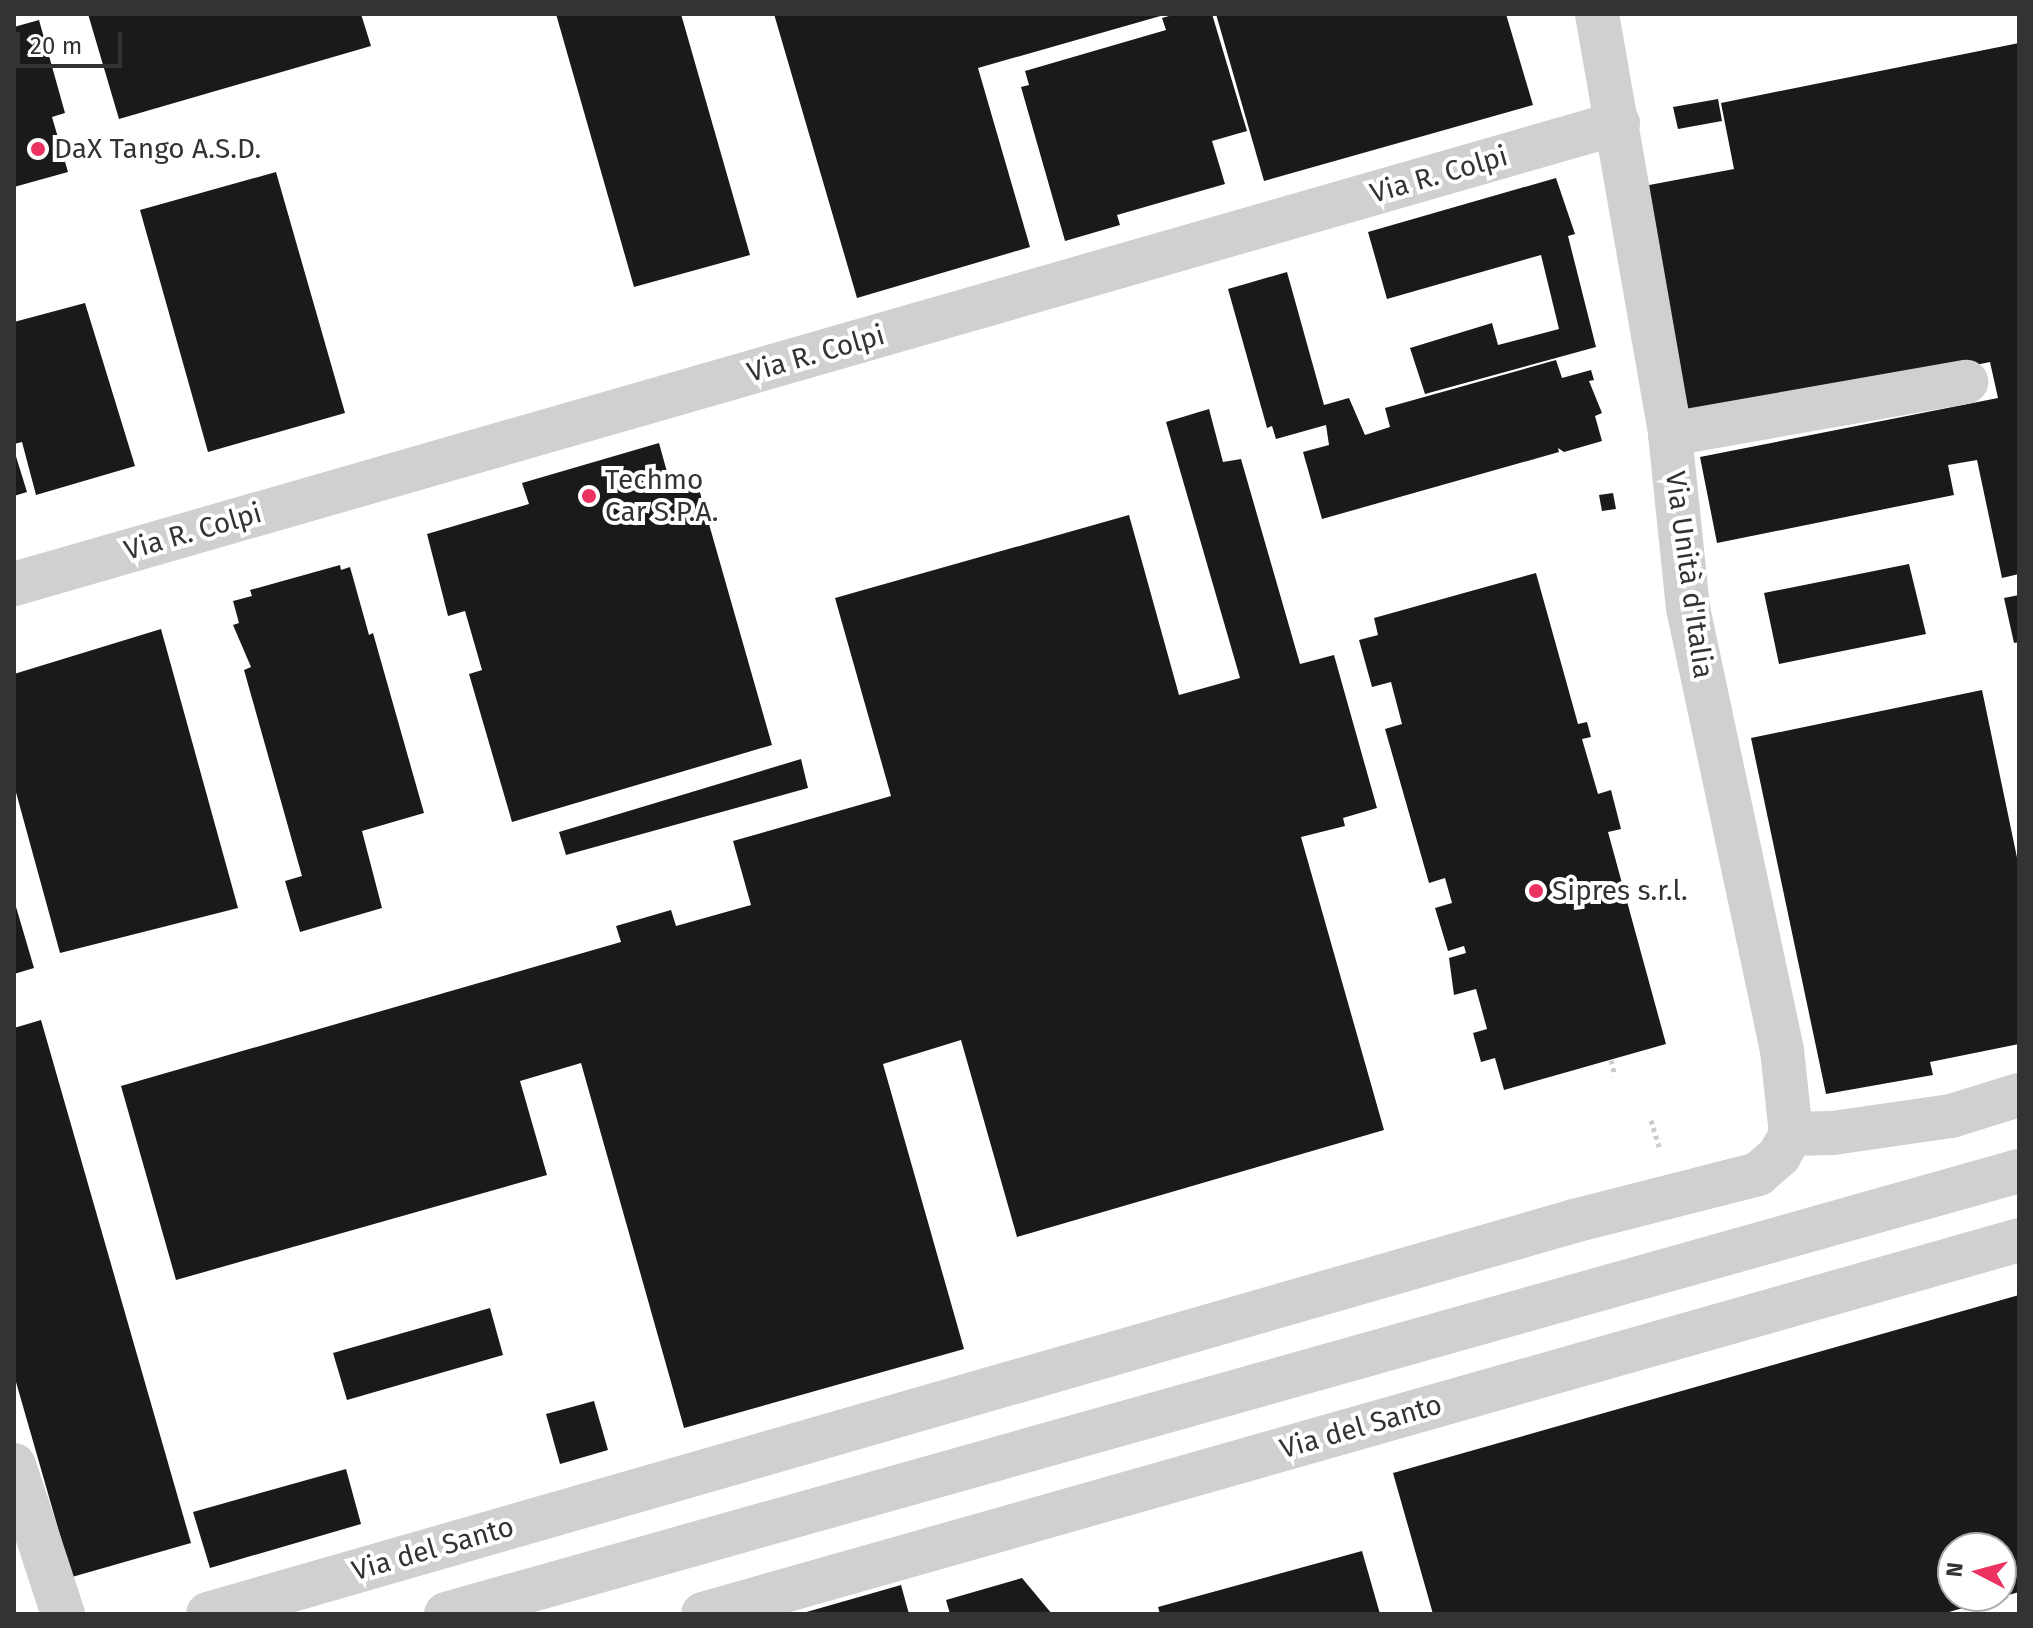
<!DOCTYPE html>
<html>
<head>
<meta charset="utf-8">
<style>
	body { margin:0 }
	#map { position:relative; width:2033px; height:1628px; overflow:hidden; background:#fff; font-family:"Fira Sans",sans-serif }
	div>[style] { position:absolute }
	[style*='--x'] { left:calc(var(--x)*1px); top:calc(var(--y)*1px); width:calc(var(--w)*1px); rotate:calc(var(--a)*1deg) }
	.building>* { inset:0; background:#1a1a1a }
	.path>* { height:5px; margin-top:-2.5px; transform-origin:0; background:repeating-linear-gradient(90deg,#cdcdcd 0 4px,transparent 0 8px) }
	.minor>* { height:44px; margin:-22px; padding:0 22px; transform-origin:22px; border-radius:22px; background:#d0d0d0 }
	.dots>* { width:22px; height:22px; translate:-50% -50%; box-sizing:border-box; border:4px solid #fff; border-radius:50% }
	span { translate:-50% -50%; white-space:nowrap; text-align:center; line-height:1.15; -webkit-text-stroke:8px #fff; paint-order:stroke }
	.poi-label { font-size:28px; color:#333 }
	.left { translate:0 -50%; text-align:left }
	.street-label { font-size:28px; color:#333 }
	.frame { position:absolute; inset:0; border:16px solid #333; pointer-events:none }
	.north { position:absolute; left:1937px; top:1532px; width:80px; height:80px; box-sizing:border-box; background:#fff; border:2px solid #adadad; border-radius:50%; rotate:276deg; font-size:22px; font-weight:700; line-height:32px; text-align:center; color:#333 }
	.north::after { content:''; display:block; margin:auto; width:28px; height:36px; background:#ec3261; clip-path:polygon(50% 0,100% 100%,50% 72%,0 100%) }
	.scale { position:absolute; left:16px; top:32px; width:106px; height:36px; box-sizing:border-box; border:4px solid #333; border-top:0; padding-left:10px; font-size:24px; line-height:28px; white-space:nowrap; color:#333; -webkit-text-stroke:6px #fff; paint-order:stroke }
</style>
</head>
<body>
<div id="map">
	<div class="building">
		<div style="clip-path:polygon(88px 14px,361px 14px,371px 46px,119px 119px)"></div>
		<div style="clip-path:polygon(556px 14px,681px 14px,750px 255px,634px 287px)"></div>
		<div style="clip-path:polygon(774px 14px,1164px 14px,1164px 15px,978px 68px,1030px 247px,857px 298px)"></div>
		<div style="clip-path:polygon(1176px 14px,1212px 14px,1247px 131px,1212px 141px,1225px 184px,1117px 215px,1120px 225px,1065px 241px,1021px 87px,1029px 85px,1025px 71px,1166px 30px,1162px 18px)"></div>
		<div style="clip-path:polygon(1216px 14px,1506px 14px,1533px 105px,1264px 181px)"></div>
		<div style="clip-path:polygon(39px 20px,65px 113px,52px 117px,68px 172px,14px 187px,14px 27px)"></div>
		<div style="clip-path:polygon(2019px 43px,2019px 574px,2002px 578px,1977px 460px,1948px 465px,1954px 495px,1717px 543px,1700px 457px,1998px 398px,1990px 362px,1691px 425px,1644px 186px,1734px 169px,1721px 103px)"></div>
		<div style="clip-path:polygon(1718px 99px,1722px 121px,1678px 129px,1673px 107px)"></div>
		<div style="clip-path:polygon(276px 172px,345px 413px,208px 452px,140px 210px)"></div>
		<div style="clip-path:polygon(1556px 178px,1575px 234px,1568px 236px,1596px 347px,1425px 394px,1410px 348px,1492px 323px,1498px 345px,1559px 329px,1541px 255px,1387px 299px,1368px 232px)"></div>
		<div style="clip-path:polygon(1287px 272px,1324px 405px,1349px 398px,1365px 435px,1390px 427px,1385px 408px,1556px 360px,1562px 378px,1591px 370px,1594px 380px,1589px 381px,1602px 413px,1595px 416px,1602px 441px,1564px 452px,1558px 448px,1559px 452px,1322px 519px,1303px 452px,1329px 445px,1326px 425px,1276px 439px,1272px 426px,1267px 428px,1228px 289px)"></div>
		<div style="clip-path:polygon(85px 303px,135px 466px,36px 495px,22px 442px,14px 444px,14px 322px)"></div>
		<div style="clip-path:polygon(1209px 409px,1223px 462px,1241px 459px,1300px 664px,1334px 655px,1377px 808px,1343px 818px,1345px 826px,1301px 837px,1384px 1130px,1017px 1237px,961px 1040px,883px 1064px,964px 1349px,684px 1428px,581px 1063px,520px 1081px,547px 1175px,176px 1280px,121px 1086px,621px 942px,616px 926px,671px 910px,676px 926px,751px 905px,733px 841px,891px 796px,835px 598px,1129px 515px,1179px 695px,1240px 678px,1166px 422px)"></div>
		<div style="clip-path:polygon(659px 443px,672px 490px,697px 482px,772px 745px,512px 822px,469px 674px,482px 670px,465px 611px,448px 616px,427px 534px,529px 504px,522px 483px)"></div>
		<div style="clip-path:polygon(14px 450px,27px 492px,14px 496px)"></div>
		<div style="clip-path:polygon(1613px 493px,1616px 509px,1602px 511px,1599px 495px)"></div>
		<div style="clip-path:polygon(1909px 564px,1926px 634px,1779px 664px,1764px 593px)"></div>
		<div style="clip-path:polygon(340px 565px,341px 570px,350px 567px,369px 635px,373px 633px,424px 813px,362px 831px,382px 908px,300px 932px,285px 881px,302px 876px,244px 670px,251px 667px,233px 625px,239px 623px,233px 601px,252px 596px,250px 590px)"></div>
		<div style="clip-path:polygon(1536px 573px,1578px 724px,1587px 722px,1591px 737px,1582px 739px,1598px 794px,1611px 790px,1621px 829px,1608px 832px,1666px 1044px,1504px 1090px,1495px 1058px,1481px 1062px,1473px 1033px,1487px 1029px,1476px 989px,1454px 995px,1449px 958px,1466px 953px,1464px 946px,1448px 951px,1435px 908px,1452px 903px,1445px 878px,1429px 883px,1385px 729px,1402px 724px,1391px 682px,1372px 687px,1359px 640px,1378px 635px,1374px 618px)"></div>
		<div style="clip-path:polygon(2019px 595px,2019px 642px,2014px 643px,2004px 598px)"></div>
		<div style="clip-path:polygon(161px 629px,238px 908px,60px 953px,14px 785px,14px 674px)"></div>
		<div style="clip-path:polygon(1982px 690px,2019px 867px,2019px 1044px,1930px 1062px,1933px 1075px,1826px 1094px,1751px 738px)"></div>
		<div style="clip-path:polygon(801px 759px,808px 788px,566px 855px,559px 832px)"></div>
		<div style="clip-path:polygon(14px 900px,34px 968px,14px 974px)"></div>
		<div style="clip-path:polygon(41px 1020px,191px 1543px,72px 1577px,14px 1375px,14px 1028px)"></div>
		<div style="clip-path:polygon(evenodd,2019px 1295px,2019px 1592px,1942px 1614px,1433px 1614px,1393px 1473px,2019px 1295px,1953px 1548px,2001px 1548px,2001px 1596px,1953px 1596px,1953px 1548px)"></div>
		<div style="clip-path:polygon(490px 1308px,503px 1355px,347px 1400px,333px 1353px)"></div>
		<div style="clip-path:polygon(594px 1401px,608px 1450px,560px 1464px,546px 1414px)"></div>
		<div style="clip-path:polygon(346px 1469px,361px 1524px,210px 1568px,193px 1512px)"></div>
		<div style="clip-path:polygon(1362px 1551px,1380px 1614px,1160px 1614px,1158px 1607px)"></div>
		<div style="clip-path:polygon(1022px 1578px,1052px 1614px,950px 1614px,946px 1600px)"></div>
		<div style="clip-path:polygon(901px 1585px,909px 1614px,804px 1614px,803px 1613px)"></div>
	</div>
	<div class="path">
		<div style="--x:1611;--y:1060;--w:16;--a:76"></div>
		<div style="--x:1651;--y:1120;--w:31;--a:73"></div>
	</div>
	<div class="minor">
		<div style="--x:1597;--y:14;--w:426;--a:80.1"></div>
		<div style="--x:1670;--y:434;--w:175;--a:84.1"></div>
		<div style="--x:1688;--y:608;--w:452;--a:78"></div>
		<div style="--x:1782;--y:1050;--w:84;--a:83.9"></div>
		<div style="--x:1670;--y:434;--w:301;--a:-10"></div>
		<div style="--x:14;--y:584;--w:1669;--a:-16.03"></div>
		<div style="--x:1791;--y:1134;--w:42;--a:-1.4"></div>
		<div style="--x:1833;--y:1133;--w:119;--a:-8.2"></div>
		<div style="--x:1951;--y:1116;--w:71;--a:-17.2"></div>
		<div style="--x:14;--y:1465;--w:157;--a:71.8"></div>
		<div style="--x:208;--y:1614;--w:1421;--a:-16.05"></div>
		<div style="--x:1574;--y:1221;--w:190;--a:-14.3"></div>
		<div style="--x:1758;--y:1174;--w:28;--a:-41"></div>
		<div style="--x:1779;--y:1156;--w:25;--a:-61"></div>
		<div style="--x:446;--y:1614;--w:1634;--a:-15.73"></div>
		<div style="--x:703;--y:1614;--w:1368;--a:-15.86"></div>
	</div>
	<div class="dots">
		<div style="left:38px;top:149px;background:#ec3261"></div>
		<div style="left:589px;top:496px;background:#ec3261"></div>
		<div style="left:1536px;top:891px;background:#ec3261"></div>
	</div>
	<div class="poi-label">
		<span class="left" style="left:54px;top:149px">DaX Tango A.S.D.</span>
		<span class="left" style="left:605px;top:496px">Techmo<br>Car S.P.A.</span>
		<span class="left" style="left:1552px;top:891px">Sipres s.r.l.</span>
	</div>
	<div class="street-label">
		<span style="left:1439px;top:175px;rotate:-16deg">Via R. Colpi</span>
		<span style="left:816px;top:354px;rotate:-16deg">Via R. Colpi</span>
		<span style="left:193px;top:532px;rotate:-16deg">Via R. Colpi</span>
		<span style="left:1689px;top:575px;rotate:82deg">Via Unità d'Italia</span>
		<span style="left:1361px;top:1427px;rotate:-16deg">Via del Santo</span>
		<span style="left:433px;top:1549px;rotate:-16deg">Via del Santo</span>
	</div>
	<div class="frame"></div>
	<div class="north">N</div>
	<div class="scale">20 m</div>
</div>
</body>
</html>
